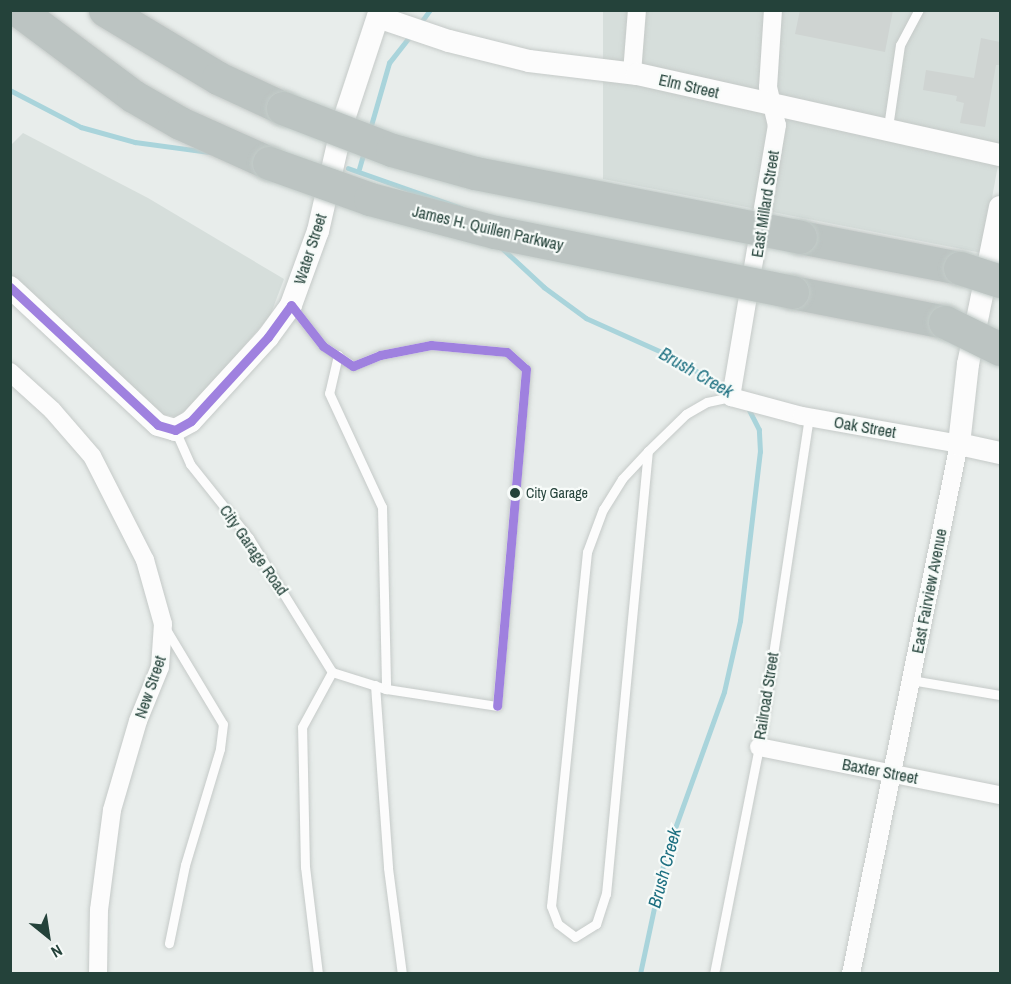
<!DOCTYPE html>
<html>
<head>
<meta charset="utf-8">
<style>
	body { margin:0 }
	#map { position:relative; width:1011px; height:984px; overflow:hidden; background:#e8edeb; font-family:"Archivo Narrow",sans-serif }
	div>[style] { position:absolute }
	[style*='--x'] { left:calc(var(--x)*1px); top:calc(var(--y)*1px); width:calc(var(--w)*1px); rotate:calc(var(--a)*1deg) }
	.built>* { inset:0; background:#d6dedb }
	.stream>* { height:4.5px; margin:-2.25px; padding:0 2.25px; transform-origin:2.25px; border-radius:2.25px; background:#a9d4db }
	.building>* { inset:0; background:#cfd4d2 }
	.roads { filter:drop-shadow(0 0 2px #c5cac8) drop-shadow(0 0 2px #c5cac8) }
	.service>* { height:9px; margin:-4.5px; padding:0 4.5px; transform-origin:4.5px; border-radius:4.5px; background:#fcfcfc }
	.minor>* { height:18px; margin:-9px; padding:0 9px; transform-origin:9px; border-radius:9px; background:#fcfcfc }
	.tertiary>* { height:22px; margin:-11px; padding:0 11px; transform-origin:11px; border-radius:11px; background:#fcfcfc }
	.motorway>* { height:33px; margin:-16.5px; padding:0 16.5px; transform-origin:16.5px; border-radius:16.5px; background:#bcc4c2 }
	.bridges { filter:drop-shadow(0 0 2px #c3ccc9) drop-shadow(0 0 2px #c3ccc9) }
	.motorway-bridge>* { height:33px; margin:-16.5px; padding:0 16.5px; transform-origin:16.5px; border-radius:16.5px; background:#bcc4c2 }
	.bus-1>* { height:9px; margin:-4.5px; padding:0 4.5px; transform-origin:4.5px; border-radius:4.5px; background:#9f81df }
	.dots>* { width:16px; height:16px; translate:-50% -50%; box-sizing:border-box; border:3px solid #f7fbf9; border-radius:50% }
	span { translate:-50% -50%; white-space:nowrap; text-align:center; line-height:1.15; -webkit-text-stroke:4.5px #f7fbf9; paint-order:stroke }
	.bus-label { font-size:14px; color:#24423a }
	.left { translate:0 -50%; text-align:left }
	.street-label { font-size:16px; color:#24423a }
	.water-label { font-size:18px; color:#1c6f80; font-style:italic }
	.frame { position:absolute; inset:0; border:12px solid #24423a; pointer-events:none }
	.north { position:absolute; left:18px; top:906px; width:60px; height:60px; -webkit-text-stroke:4px #f7fbf9; paint-order:stroke; rotate:150deg; font-size:16px; font-weight:700; line-height:24px; text-align:center; color:#24423a }
	.north::after { content:''; display:block; margin:auto; width:21px; height:27px; background:#24423a; clip-path:polygon(50% 0,100% 100%,50% 72%,0 100%) }
</style>
</head>
<body>
<div id="map">
	<div class="built">
		<div style="clip-path:polygon(603px 11px,1000px 11px,1000px 154px,982px 253px,603px 179px)"></div>
		<div style="clip-path:polygon(23px 133px,148px 198px,284px 279px,270px 316px,193px 405px,176px 417px,156px 413px,11px 275px,10px 146px)"></div>
	</div>
	<div class="stream">
		<div style="--x:419;--y:25;--w:19;--a:-54"></div>
		<div style="--x:10;--y:90;--w:80;--a:27.5"></div>
		<div style="--x:81;--y:127;--w:56;--a:15.5"></div>
		<div style="--x:135;--y:142;--w:75;--a:7.7"></div>
		<div style="--x:370;--y:129;--w:69;--a:-73.9"></div>
		<div style="--x:389;--y:63;--w:34;--a:-52"></div>
		<div style="--x:348;--y:168;--w:120;--a:19.5"></div>
		<div style="--x:359;--y:169;--w:18;--a:-74"></div>
		<div style="--x:501;--y:247;--w:59;--a:42.9"></div>
		<div style="--x:544;--y:287;--w:52;--a:36.4"></div>
		<div style="--x:586;--y:318;--w:93;--a:24.1"></div>
		<div style="--x:671;--y:356;--w:66;--a:30.8"></div>
		<div style="--x:640;--y:974;--w:121;--a:-78"></div>
		<div style="--x:665;--y:856;--w:174;--a:-70.2"></div>
		<div style="--x:724;--y:692;--w:73;--a:-77.3"></div>
		<div style="--x:740;--y:621;--w:170;--a:-83.3"></div>
		<div style="--x:760;--y:452;--w:22;--a:-93"></div>
		<div style="--x:759;--y:430;--w:25;--a:-117"></div>
	</div>
	<div class="building">
		<div style="clip-path:polygon(800px 10px,893px 10px,885px 52px,795px 34px)"></div>
		<div style="clip-path:polygon(981px 38px,1000px 42px,1000px 65px,996px 65px,985px 127px,960px 123px,964px 103px,956px 101px,957px 96px,923px 90px,926px 70px,974px 78px)"></div>
	</div>
	<div class="roads">
		<div class="service">
			<div style="--x:888;--y:127;--w:83;--a:-81.7"></div>
			<div style="--x:900;--y:45;--w:40;--a:-62"></div>
			<div style="--x:338;--y:355;--w:39;--a:103"></div>
			<div style="--x:329;--y:393;--w:126;--a:65.1"></div>
			<div style="--x:382;--y:507;--w:182;--a:88.7"></div>
			<div style="--x:175;--y:430;--w:37;--a:66"></div>
			<div style="--x:190;--y:464;--w:95;--a:51.4"></div>
			<div style="--x:249;--y:538;--w:158;--a:58.2"></div>
			<div style="--x:332;--y:672;--w:57;--a:17.5"></div>
			<div style="--x:386;--y:689;--w:112;--a:8.7"></div>
			<div style="--x:497;--y:706;--w:338;--a:-85.1"></div>
			<div style="--x:526;--y:369;--w:25;--a:-138"></div>
			<div style="--x:507;--y:352;--w:76;--a:-174.7"></div>
			<div style="--x:431;--y:345;--w:52;--a:168.9"></div>
			<div style="--x:380;--y:355;--w:29;--a:158"></div>
			<div style="--x:353;--y:366;--w:36;--a:-146"></div>
			<div style="--x:323;--y:346;--w:52;--a:-128"></div>
			<div style="--x:648;--y:451;--w:38;--a:133"></div>
			<div style="--x:622;--y:479;--w:36;--a:122"></div>
			<div style="--x:603;--y:509;--w:46;--a:110.4"></div>
			<div style="--x:587;--y:552;--w:356;--a:95.8"></div>
			<div style="--x:551;--y:906;--w:19;--a:69"></div>
			<div style="--x:558;--y:924;--w:21;--a:37"></div>
			<div style="--x:575;--y:937;--w:25;--a:-32"></div>
			<div style="--x:596;--y:924;--w:32;--a:-72"></div>
			<div style="--x:606;--y:894;--w:445;--a:-84.6"></div>
			<div style="--x:648;--y:451;--w:53;--a:-44.2"></div>
			<div style="--x:686;--y:414;--w:24;--a:-30"></div>
			<div style="--x:707;--y:402;--w:25;--a:-12"></div>
			<div style="--x:164;--y:626;--w:114;--a:59"></div>
			<div style="--x:223;--y:724;--w:25;--a:97"></div>
			<div style="--x:220;--y:749;--w:121;--a:106.8"></div>
			<div style="--x:185;--y:865;--w:80;--a:101.6"></div>
			<div style="--x:911;--y:680;--w:90;--a:9.6"></div>
			<div style="--x:375;--y:685;--w:183;--a:85.9"></div>
			<div style="--x:388;--y:868;--w:107;--a:82.5"></div>
			<div style="--x:318;--y:974;--w:108;--a:-96.9"></div>
			<div style="--x:305;--y:867;--w:140;--a:-91.2"></div>
			<div style="--x:302;--y:727;--w:63;--a:-61.4"></div>
			<div style="--x:714;--y:974;--w:231;--a:-78.8"></div>
			<div style="--x:759;--y:747;--w:334;--a:-81.4"></div>
		</div>
		<div class="minor">
			<div style="--x:773;--y:10;--w:77;--a:93.7"></div>
			<div style="--x:768;--y:87;--w:39;--a:77"></div>
			<div style="--x:777;--y:125;--w:276;--a:99.6"></div>
			<div style="--x:731;--y:397;--w:73;--a:15"></div>
			<div style="--x:802;--y:416;--w:159;--a:10.1"></div>
			<div style="--x:959;--y:444;--w:541;--a:101.52"></div>
			<div style="--x:632;--y:73;--w:63;--a:-85.5"></div>
			<div style="--x:10;--y:372;--w:57;--a:42.1"></div>
			<div style="--x:52;--y:410;--w:61;--a:49"></div>
			<div style="--x:92;--y:456;--w:117;--a:63"></div>
			<div style="--x:145;--y:560;--w:66;--a:74.3"></div>
			<div style="--x:163;--y:624;--w:43;--a:94"></div>
			<div style="--x:160;--y:667;--w:58;--a:112.2"></div>
			<div style="--x:138;--y:721;--w:93;--a:106.3"></div>
			<div style="--x:112;--y:810;--w:101;--a:97.4"></div>
			<div style="--x:99;--y:910;--w:64;--a:90.9"></div>
			<div style="--x:759;--y:747;--w:246;--a:11.3"></div>
		</div>
		<div class="tertiary">
			<div style="--x:378;--y:17;--w:75;--a:18.7"></div>
			<div style="--x:449;--y:41;--w:82;--a:14"></div>
			<div style="--x:529;--y:61;--w:109;--a:6.9"></div>
			<div style="--x:637;--y:74;--w:372;--a:12.6"></div>
			<div style="--x:1000;--y:207;--w:160;--a:101.5"></div>
			<div style="--x:968;--y:364;--w:81;--a:96.4"></div>
			<div style="--x:959;--y:444;--w:42;--a:12.4"></div>
			<div style="--x:10;--y:287;--w:202;--a:43"></div>
			<div style="--x:158;--y:425;--w:18;--a:16"></div>
			<div style="--x:175;--y:430;--w:18;--a:-29"></div>
			<div style="--x:191;--y:421;--w:114;--a:-47.5"></div>
			<div style="--x:268;--y:337;--w:39;--a:-54"></div>
			<div style="--x:291;--y:305;--w:79;--a:-70"></div>
			<div style="--x:318;--y:231;--w:112;--a:-77.1"></div>
			<div style="--x:343;--y:122;--w:118;--a:-71.7"></div>
		</div>
		<div class="motorway">
			<div style="--x:18;--y:10;--w:144;--a:36.8"></div>
			<div style="--x:133;--y:96;--w:54;--a:29.9"></div>
			<div style="--x:180;--y:123;--w:98;--a:24.2"></div>
			<div style="--x:105;--y:10;--w:132;--a:31"></div>
			<div style="--x:218;--y:78;--w:72;--a:24.8"></div>
			<div style="--x:800;--y:237;--w:163;--a:11"></div>
			<div style="--x:792;--y:292;--w:156;--a:11.1"></div>
		</div>
	</div>
	<div class="bridges">
		<div class="motorway-bridge">
			<div style="--x:283;--y:108;--w:117;--a:21.1"></div>
			<div style="--x:392;--y:150;--w:86;--a:15.5"></div>
			<div style="--x:475;--y:173;--w:331;--a:11.1"></div>
			<div style="--x:269;--y:163;--w:107;--a:19.6"></div>
			<div style="--x:370;--y:199;--w:129;--a:14.8"></div>
			<div style="--x:495;--y:232;--w:303;--a:11.4"></div>
			<div style="--x:960;--y:268;--w:42;--a:18"></div>
			<div style="--x:945;--y:322;--w:61;--a:26.1"></div>
		</div>
	</div>
	<div class="bus-1">
		<div style="--x:10;--y:287;--w:202;--a:43"></div>
		<div style="--x:158;--y:425;--w:18;--a:16"></div>
		<div style="--x:175;--y:430;--w:18;--a:-29"></div>
		<div style="--x:191;--y:421;--w:114;--a:-47.5"></div>
		<div style="--x:268;--y:337;--w:39;--a:-54"></div>
		<div style="--x:291;--y:305;--w:52;--a:52"></div>
		<div style="--x:323;--y:346;--w:36;--a:34"></div>
		<div style="--x:353;--y:366;--w:29;--a:-22"></div>
		<div style="--x:380;--y:355;--w:52;--a:-11.1"></div>
		<div style="--x:431;--y:345;--w:76;--a:5.3"></div>
		<div style="--x:507;--y:352;--w:25;--a:42"></div>
		<div style="--x:526;--y:369;--w:338;--a:94.9"></div>
	</div>
	<div class="dots">
		<div style="left:515px;top:493px;background:#24423a"></div>
	</div>
	<div class="bus-label">
		<span class="left" style="left:526px;top:493px">City Garage</span>
	</div>
	<div class="street-label">
		<span style="left:689px;top:86px;rotate:13deg">Elm Street</span>
		<span style="left:765px;top:204px;rotate:-81deg">East Millard Street</span>
		<span style="left:488px;top:228px;rotate:13deg">James H. Quillen Parkway</span>
		<span style="left:310px;top:249px;rotate:-72deg">Water Street</span>
		<span style="left:865px;top:427px;rotate:10deg">Oak Street</span>
		<span style="left:254px;top:550px;rotate:55deg">City Garage Road</span>
		<span style="left:929px;top:591px;rotate:-79deg">East Fairview Avenue</span>
		<span style="left:150px;top:687px;rotate:-71deg">New Street</span>
		<span style="left:766px;top:696px;rotate:-81deg">Railroad Street</span>
		<span style="left:880px;top:771px;rotate:11deg">Baxter Street</span>
	</div>
	<div class="water-label">
		<span style="left:696px;top:373px;rotate:30deg">Brush Creek</span>
		<span style="left:665px;top:868px;rotate:-75deg">Brush Creek</span>
	</div>
	<div class="frame"></div>
	<div class="north">N</div>
</div>
</body>
</html>
